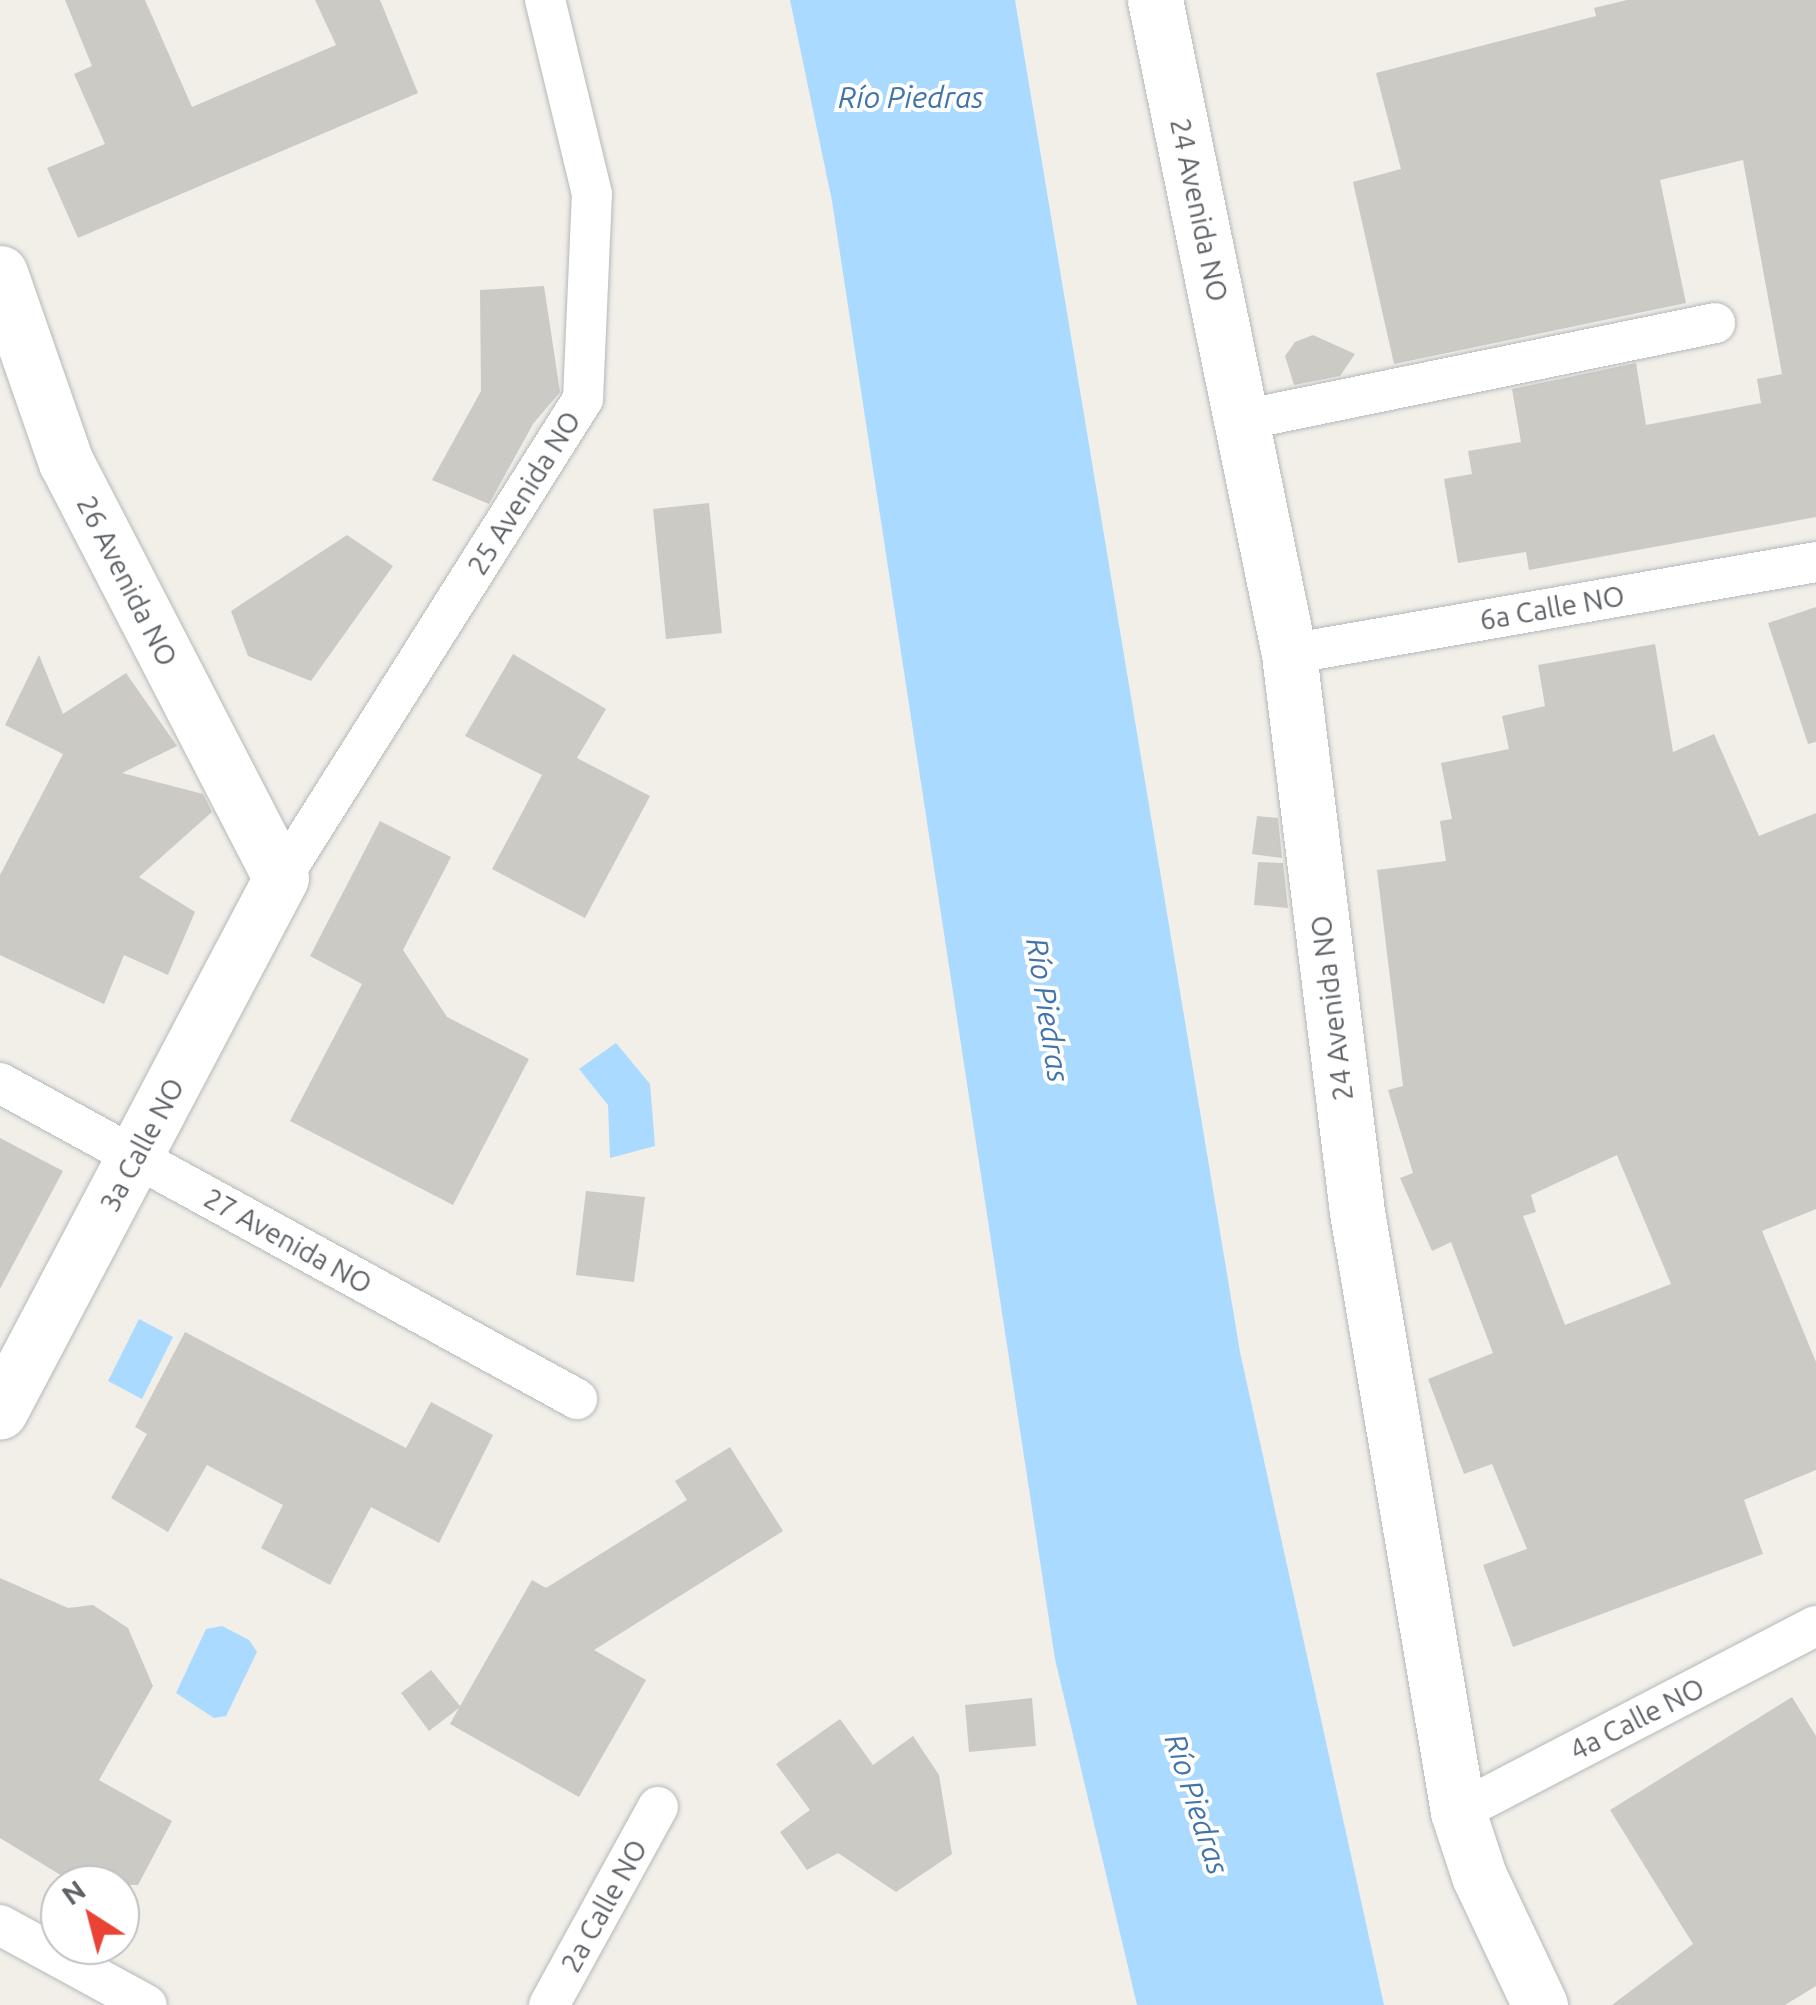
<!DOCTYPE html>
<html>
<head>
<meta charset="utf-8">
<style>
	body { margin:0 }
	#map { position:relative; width:1816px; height:2005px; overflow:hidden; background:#f1efe8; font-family:Ubuntu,sans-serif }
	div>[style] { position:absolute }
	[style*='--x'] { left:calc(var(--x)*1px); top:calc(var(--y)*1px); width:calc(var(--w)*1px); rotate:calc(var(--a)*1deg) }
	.water>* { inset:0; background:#aadaff }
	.building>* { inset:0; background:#cccac5 }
	.roads { filter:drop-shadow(0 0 2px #b5b8bc) drop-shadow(0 0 2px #b5b8bc) }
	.street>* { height:40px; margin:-20px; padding:0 20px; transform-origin:20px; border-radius:20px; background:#fff }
	.secondary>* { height:55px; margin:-27.5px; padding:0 27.5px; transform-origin:27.5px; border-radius:27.5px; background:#fff }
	span { translate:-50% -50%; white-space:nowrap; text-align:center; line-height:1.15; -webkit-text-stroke:8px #fff; paint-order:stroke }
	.street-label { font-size:28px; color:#5f6368 }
	.water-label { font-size:30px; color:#4174aa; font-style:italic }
	.north { position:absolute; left:40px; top:1865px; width:100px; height:100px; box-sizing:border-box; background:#fff; border:2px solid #bfc1c3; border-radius:50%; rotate:324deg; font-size:28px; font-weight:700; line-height:40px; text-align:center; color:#5f6368 }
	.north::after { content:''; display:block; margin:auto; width:35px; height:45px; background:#ea4335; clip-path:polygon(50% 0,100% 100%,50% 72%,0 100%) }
</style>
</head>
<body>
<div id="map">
	<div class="water">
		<div style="clip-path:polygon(790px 0,1015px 0,1240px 1352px,1384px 2005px,1137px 2005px,1055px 1659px,832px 201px)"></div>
		<div style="clip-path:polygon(616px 1043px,650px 1084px,655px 1146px,610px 1158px,608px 1105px,579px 1069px)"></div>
		<div style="clip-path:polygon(139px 1319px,173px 1337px,142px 1399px,108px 1381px)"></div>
		<div style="clip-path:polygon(222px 1626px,249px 1640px,257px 1652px,226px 1716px,214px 1718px,176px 1693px,206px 1629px)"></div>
	</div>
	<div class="building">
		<div style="clip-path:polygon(65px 0,145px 0,192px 107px,336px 45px,315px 0,380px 0,418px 93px,78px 238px,47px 168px,105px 144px,74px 74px,92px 66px)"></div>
		<div style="clip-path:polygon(1627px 0,1816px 0,1816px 517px,1529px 570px,1526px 552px,1458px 563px,1444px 479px,1472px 474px,1468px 451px,1521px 442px,1512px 389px,1636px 363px,1646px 425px,1761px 403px,1757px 379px,1782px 374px,1743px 160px,1660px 180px,1686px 303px,1394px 364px,1353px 182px,1401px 169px,1376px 73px,1596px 16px,1594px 8px)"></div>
		<div style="clip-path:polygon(544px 286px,560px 392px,533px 424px,489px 504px,432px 480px,481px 391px,480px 290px)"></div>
		<div style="clip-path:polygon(1313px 335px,1355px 354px,1340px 376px,1294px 385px,1285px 356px,1295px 342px)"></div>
		<div style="clip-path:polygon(709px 503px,722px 633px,666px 639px,653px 509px)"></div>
		<div style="clip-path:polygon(347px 535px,393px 566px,311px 681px,248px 656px,231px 611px)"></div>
		<div style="clip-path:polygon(1816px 607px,1816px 742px,1808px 744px,1768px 623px)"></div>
		<div style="clip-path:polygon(evenodd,1655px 644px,1673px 752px,1714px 734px,1759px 836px,1816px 813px,1816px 1209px,1762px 1231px,1816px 1362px,1816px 1470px,1744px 1500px,1763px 1554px,1513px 1647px,1483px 1565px,1527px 1549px,1492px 1464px,1464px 1474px,1428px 1379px,1493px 1353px,1451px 1242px,1432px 1251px,1400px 1178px,1413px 1173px,1388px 1090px,1403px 1086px,1377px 870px,1446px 861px,1440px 821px,1452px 819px,1441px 763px,1509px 749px,1502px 716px,1545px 706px,1538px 665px,1655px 644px,1617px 1155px,1671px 1284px,1565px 1325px,1523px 1216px,1536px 1212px,1531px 1195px,1617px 1155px)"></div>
		<div style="clip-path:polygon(513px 654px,606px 709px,577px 758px,650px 796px,585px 918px,492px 869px,542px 775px,465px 736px)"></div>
		<div style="clip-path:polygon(39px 655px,63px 714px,126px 673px,177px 746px,122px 773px,203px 794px,212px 812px,139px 877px,195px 912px,168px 975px,124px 955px,104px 1004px,0 955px,0 875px,63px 754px,5px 725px)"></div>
		<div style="clip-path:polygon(1257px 816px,1278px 818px,1282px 858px,1252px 854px)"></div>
		<div style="clip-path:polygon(380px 821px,451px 857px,403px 950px,447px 1017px,529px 1059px,453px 1205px,290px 1121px,362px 984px,310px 956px)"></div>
		<div style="clip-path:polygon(1258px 862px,1283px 863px,1288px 908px,1254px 905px)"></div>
		<div style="clip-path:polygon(0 1138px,63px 1171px,0 1289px)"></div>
		<div style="clip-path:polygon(586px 1191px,645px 1197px,634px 1282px,576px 1275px)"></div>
		<div style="clip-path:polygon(185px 1332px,406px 1448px,431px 1402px,493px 1435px,439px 1543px,371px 1507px,330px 1585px,261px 1548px,283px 1505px,207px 1465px,168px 1532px,111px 1498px,147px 1434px,135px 1427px)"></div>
		<div style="clip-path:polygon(730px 1447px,783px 1531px,594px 1650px,646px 1680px,579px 1797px,450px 1724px,459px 1708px,429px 1731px,401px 1693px,431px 1670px,460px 1706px,532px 1580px,546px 1588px,687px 1500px,675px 1481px)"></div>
		<div style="clip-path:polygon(0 1578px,68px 1608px,93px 1605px,128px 1628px,153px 1686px,99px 1780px,172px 1821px,138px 1885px,77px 1885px,0 1838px)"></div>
		<div style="clip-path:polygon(1792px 1697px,1816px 1736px,1816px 1986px,1785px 2005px,1612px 2005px,1693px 1944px,1610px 1810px)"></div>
		<div style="clip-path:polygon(1032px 1698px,1036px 1746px,969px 1752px,965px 1705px)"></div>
		<div style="clip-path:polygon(840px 1719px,873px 1765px,913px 1736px,939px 1775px,952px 1854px,896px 1892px,838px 1853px,807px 1870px,780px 1832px,810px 1810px,776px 1764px)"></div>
	</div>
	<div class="roads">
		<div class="street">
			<div style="--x:1243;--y:420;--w:482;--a:-11.6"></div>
			<div style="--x:1289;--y:654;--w:535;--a:-9.9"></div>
			<div style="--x:281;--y:878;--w:566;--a:-57.77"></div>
			<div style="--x:583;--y:399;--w:205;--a:-87.5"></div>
			<div style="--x:592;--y:194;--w:200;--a:-103.6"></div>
			<div style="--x:0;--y:1083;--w:658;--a:28.71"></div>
			<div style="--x:1458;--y:1812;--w:403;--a:-27.5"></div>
			<div style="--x:0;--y:1925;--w:167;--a:28.6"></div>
			<div style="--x:549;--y:2005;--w:226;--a:-61.2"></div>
		</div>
		<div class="secondary">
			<div style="--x:1155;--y:0;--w:668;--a:78.42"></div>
			<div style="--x:1289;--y:654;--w:562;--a:83.05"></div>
			<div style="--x:1357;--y:1212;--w:608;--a:80.44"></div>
			<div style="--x:1458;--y:1812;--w:67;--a:71.8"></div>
			<div style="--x:1479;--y:1876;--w:143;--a:64.7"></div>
			<div style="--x:0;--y:273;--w:200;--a:70.8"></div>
			<div style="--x:66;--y:462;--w:468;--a:62.7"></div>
			<div style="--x:281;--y:878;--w:603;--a:117.8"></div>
		</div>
	</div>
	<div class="street-label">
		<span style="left:1199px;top:210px;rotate:78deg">24 Avenida NO</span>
		<span style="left:524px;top:493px;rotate:-58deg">25 Avenida NO</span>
		<span style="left:127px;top:581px;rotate:63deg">26 Avenida NO</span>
		<span style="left:1552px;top:608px;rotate:-10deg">6a Calle NO</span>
		<span style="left:1332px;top:1008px;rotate:-97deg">24 Avenida NO</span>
		<span style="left:142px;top:1145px;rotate:-62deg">3a Calle NO</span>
		<span style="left:288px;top:1241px;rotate:29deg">27 Avenida NO</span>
		<span style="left:1637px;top:1719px;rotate:-27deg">4a Calle NO</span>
		<span style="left:604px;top:1906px;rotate:-61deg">2a Calle NO</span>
	</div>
	<div class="water-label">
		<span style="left:911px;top:97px">Río Piedras</span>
		<span style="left:1048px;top:1010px;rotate:81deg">Río Piedras</span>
		<span style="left:1197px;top:1804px;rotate:72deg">Río Piedras</span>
	</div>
	<div class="north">N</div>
</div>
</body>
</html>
